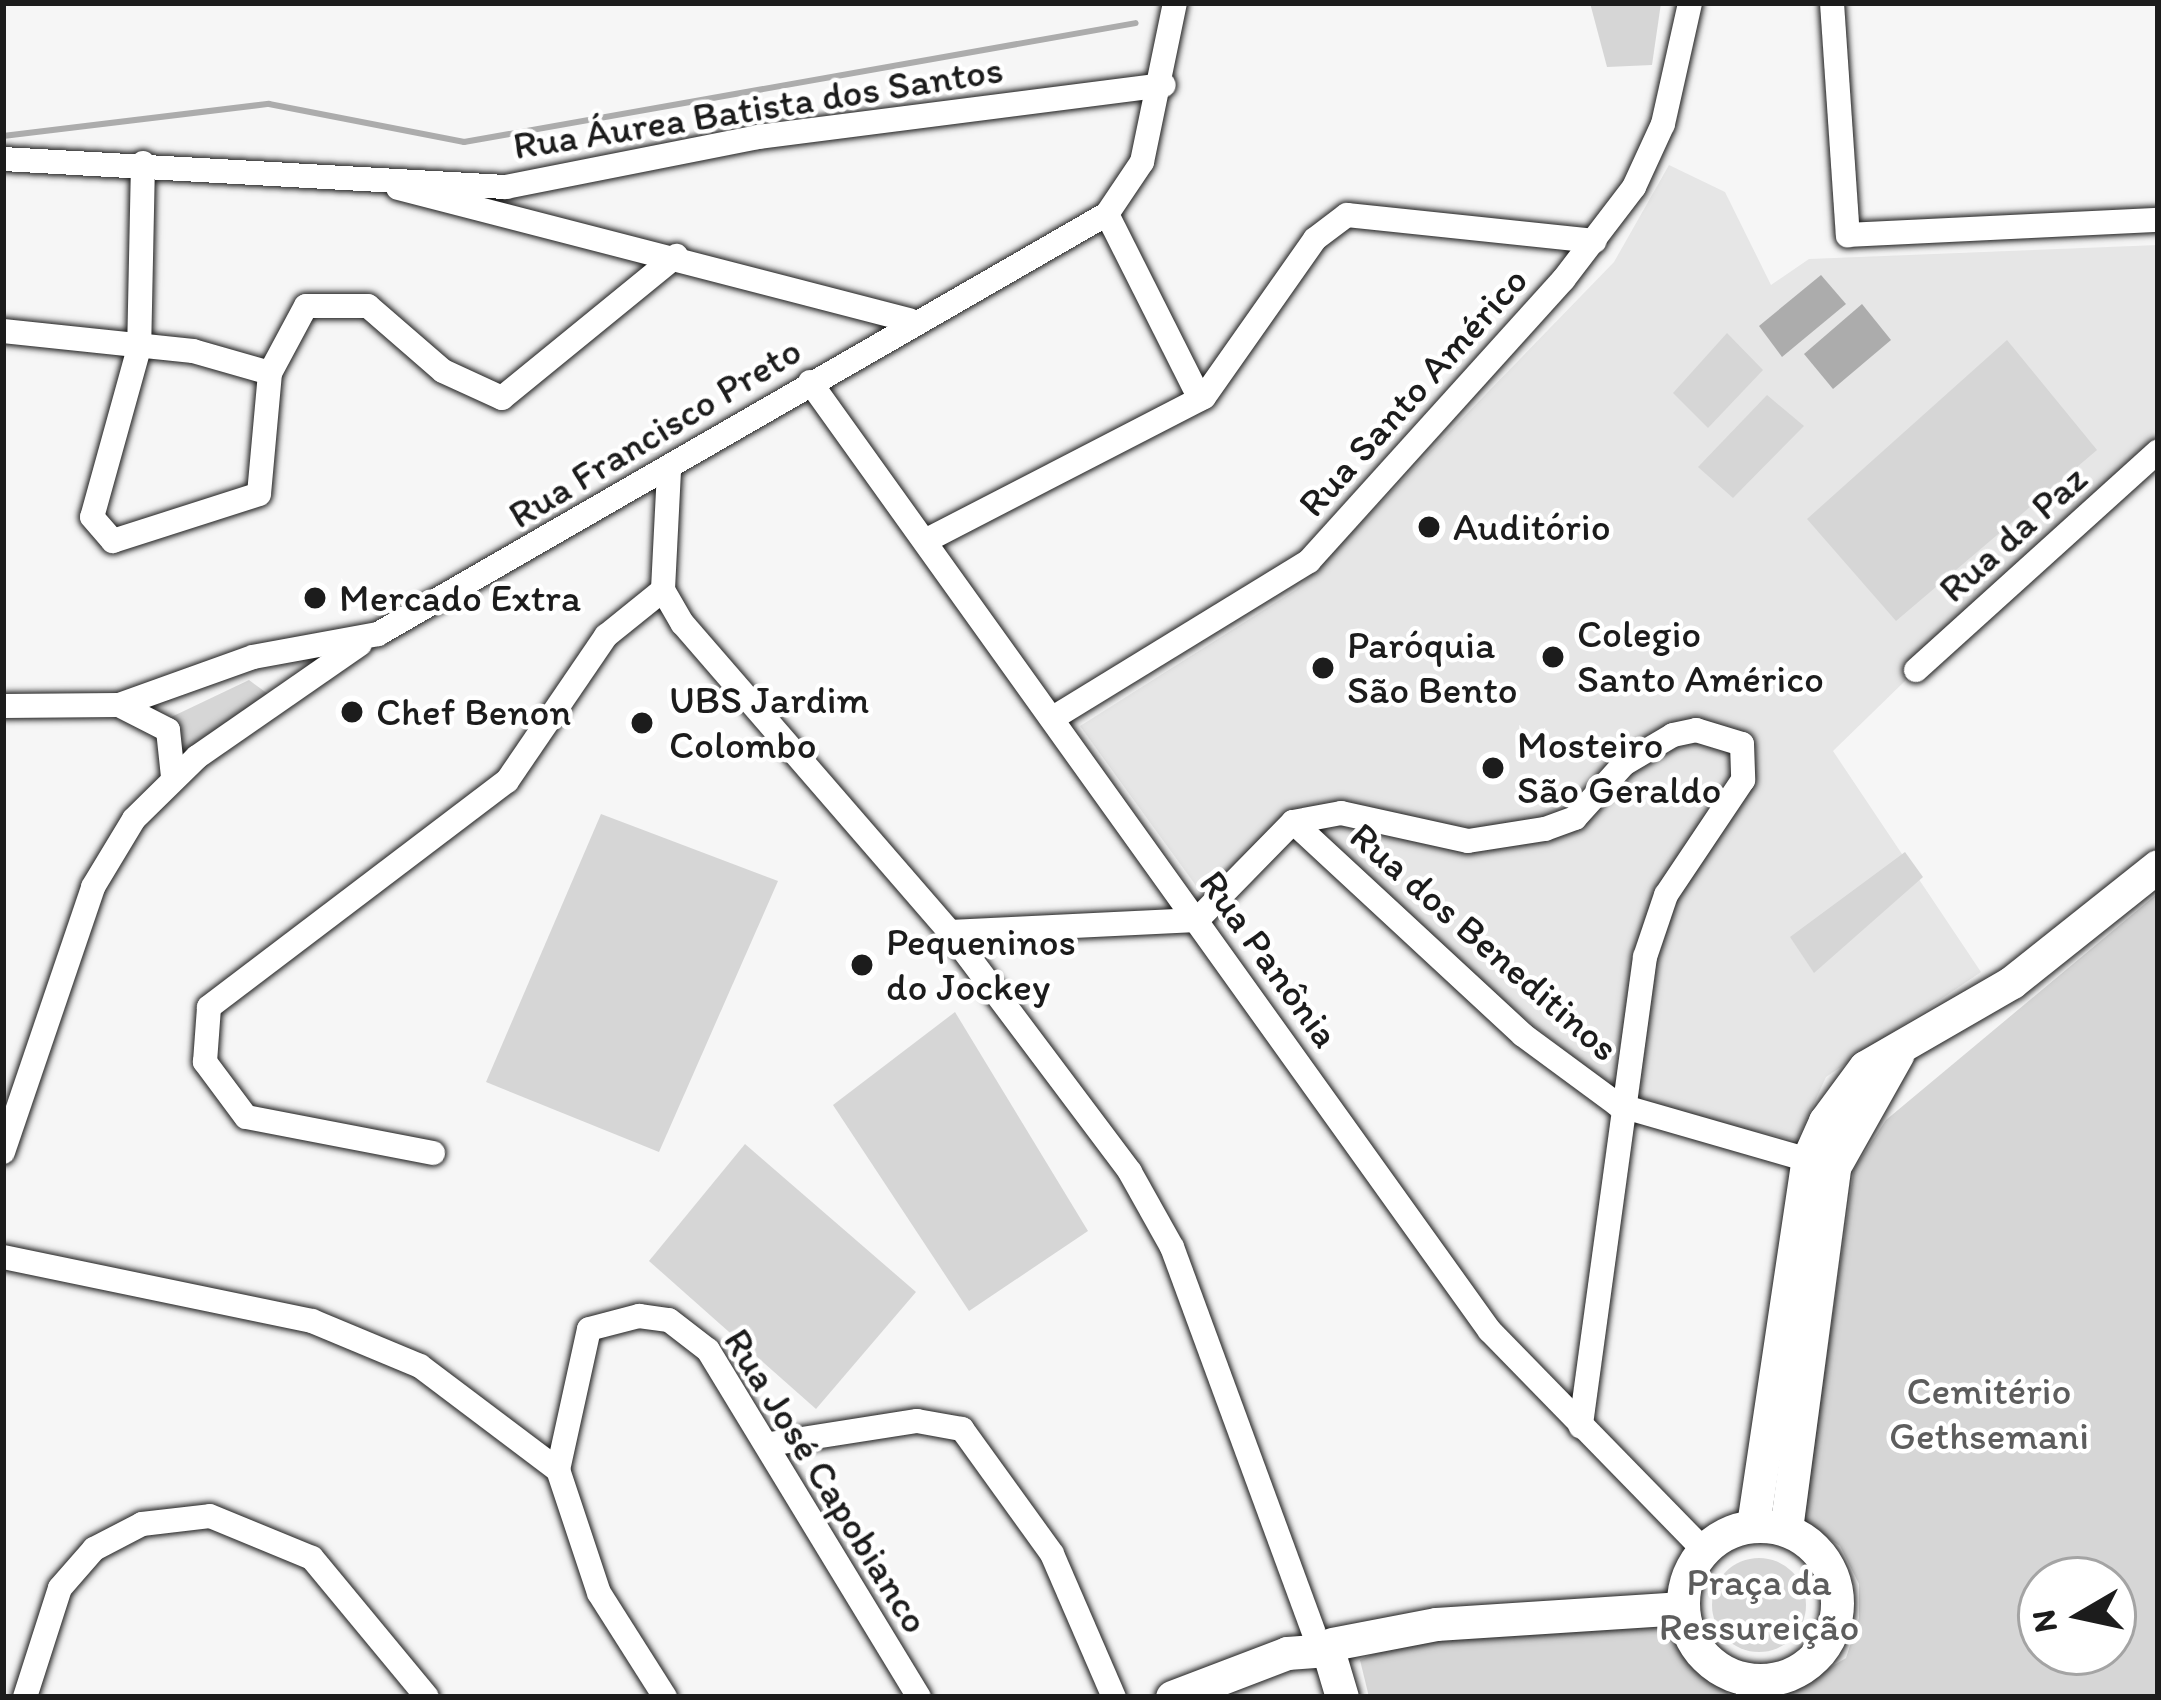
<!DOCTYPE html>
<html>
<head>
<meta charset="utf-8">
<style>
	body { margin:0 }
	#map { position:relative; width:2161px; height:1700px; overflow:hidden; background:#f6f6f6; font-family:Itim,sans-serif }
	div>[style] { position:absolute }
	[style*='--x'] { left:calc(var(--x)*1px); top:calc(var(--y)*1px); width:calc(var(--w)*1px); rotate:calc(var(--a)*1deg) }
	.built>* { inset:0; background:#e6e6e6 }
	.green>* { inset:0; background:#d6d6d6 }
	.round { border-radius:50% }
	.water>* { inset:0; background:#acacac }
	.stream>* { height:6px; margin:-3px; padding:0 3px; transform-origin:3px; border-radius:3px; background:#acacac }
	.roads { filter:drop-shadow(0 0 3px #1c1c1c) drop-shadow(0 0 3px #1c1c1c) }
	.street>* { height:24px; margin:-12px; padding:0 12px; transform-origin:12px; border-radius:12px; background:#fff }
	.secondary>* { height:33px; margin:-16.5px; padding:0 16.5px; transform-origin:16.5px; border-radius:16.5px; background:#fff }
	.secondary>.ring { margin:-16.5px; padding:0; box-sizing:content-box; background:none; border:33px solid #fff; border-radius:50% }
	.dots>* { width:33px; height:33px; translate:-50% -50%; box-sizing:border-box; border:6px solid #fff; border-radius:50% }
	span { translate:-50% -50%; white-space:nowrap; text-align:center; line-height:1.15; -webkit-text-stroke:9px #fff; paint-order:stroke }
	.street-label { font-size:39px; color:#1c1c1c }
	.poi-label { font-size:39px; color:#1c1c1c }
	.left { translate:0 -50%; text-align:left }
	.park-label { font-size:39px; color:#5d5d5d }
	.frame { position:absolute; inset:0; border:6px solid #1c1c1c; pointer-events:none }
	.north { position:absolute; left:2017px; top:1556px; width:120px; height:120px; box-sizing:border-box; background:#fff; border:3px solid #a4a4a4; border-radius:50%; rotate:261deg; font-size:33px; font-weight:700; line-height:48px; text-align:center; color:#1c1c1c }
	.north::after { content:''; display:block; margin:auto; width:42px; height:54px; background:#1c1c1c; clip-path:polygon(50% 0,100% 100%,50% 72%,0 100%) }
</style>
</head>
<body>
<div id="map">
	<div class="built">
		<div style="clip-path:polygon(1669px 165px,1725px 192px,1771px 285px,1809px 259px,2158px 245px,2158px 435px,1833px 751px,1981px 972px,1826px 1077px,1797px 1140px,1635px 1106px,1280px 823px,1202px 894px,1080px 726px,1297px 589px,1614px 262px)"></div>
	</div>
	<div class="green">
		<div style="clip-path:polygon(1590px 3px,1661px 3px,1652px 65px,1607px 67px)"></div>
		<div style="clip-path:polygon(1727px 333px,1763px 370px,1708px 428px,1673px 393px)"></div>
		<div style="clip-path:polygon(2007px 340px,2097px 450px,1896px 621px,1807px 519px)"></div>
		<div style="clip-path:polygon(1767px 395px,1804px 426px,1733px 498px,1698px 467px)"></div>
		<div style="clip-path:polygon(249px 680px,268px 694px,180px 760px,165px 720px)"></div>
		<div style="clip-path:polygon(601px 814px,778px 881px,659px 1152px,486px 1082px)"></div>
		<div style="clip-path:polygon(1905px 852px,1923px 877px,1814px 973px,1790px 937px)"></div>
		<div style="clip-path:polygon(evenodd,2158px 893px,2158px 1697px,1781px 1697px,1846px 1658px,1859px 1618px,1859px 1584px,1840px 1546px,1803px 1522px,1854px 1169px,1886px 1120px,2158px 893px,2041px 1580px,2113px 1580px,2113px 1652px,2041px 1652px,2041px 1580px)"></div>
		<div style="clip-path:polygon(955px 1012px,1088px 1231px,969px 1311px,833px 1105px)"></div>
		<div style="clip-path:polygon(745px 1144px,916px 1292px,816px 1409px,649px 1261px)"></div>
		<div class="round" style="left:1712px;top:1558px;width:94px;height:94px"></div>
		<div style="clip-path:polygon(1666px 1618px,1731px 1697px,1369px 1697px,1360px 1660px,1414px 1636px)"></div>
	</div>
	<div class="water">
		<div style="clip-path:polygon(1821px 275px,1846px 304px,1782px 357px,1759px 326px)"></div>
		<div style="clip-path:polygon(1862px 304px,1891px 340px,1833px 389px,1804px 354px)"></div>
	</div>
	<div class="stream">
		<div style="--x:3;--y:136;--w:268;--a:-6.9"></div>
		<div style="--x:269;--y:104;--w:199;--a:11"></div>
		<div style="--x:464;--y:142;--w:682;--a:-10.04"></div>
	</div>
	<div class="roads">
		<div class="street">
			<div style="--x:1832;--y:3;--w:233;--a:86.1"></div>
			<div style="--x:1848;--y:235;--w:310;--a:-2.8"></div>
			<div style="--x:3;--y:159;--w:504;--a:3.19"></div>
			<div style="--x:506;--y:187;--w:257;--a:-11.2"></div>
			<div style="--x:758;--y:137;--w:409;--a:-7.3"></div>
			<div style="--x:143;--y:163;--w:185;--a:91.2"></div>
			<div style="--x:139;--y:348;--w:175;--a:105.5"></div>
			<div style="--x:92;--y:517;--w:32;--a:49"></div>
			<div style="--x:113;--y:541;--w:153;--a:-17.8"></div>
			<div style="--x:259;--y:494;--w:121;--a:-84.8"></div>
			<div style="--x:270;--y:373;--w:76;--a:-61.8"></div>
			<div style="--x:306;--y:306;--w:62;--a:0"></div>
			<div style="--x:368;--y:306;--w:99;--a:40.9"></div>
			<div style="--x:443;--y:371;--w:65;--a:24.6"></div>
			<div style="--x:502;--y:398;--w:225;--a:-39.2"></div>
			<div style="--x:398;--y:188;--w:528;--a:14.48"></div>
			<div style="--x:1107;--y:214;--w:207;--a:63.3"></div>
			<div style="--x:3;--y:331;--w:191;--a:6"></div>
			<div style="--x:193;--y:351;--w:80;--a:15.9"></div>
			<div style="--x:810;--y:382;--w:1167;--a:54.38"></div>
			<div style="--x:1490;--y:1331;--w:305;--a:45.7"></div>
			<div style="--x:669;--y:471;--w:119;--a:92.9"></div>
			<div style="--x:663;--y:590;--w:39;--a:60"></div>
			<div style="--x:683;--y:624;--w:408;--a:49.1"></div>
			<div style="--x:950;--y:932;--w:300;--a:53.1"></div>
			<div style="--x:1130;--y:1172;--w:86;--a:60.8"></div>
			<div style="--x:1172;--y:1247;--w:410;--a:69.8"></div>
			<div style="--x:925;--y:541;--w:314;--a:-27.3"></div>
			<div style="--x:1204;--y:397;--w:193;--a:-54.9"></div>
			<div style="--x:1315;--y:239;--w:40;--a:-37"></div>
			<div style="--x:1347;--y:215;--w:249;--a:6"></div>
			<div style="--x:1916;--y:670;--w:326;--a:-42.1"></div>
			<div style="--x:119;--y:705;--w:55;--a:27"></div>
			<div style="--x:168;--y:730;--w:47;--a:83.9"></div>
			<div style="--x:3;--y:706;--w:116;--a:-0.5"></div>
			<div style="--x:119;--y:705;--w:142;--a:-19.7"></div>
			<div style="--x:253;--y:657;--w:127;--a:-10.4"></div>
			<div style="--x:378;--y:634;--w:841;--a:-29.95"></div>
			<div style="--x:1107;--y:214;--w:63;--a:-56.1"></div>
			<div style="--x:1142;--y:162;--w:162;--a:-78.3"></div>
			<div style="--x:1053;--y:718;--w:300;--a:-31.5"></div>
			<div style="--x:1309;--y:561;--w:379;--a:-47.9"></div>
			<div style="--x:1563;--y:280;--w:117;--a:-52.6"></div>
			<div style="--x:1634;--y:187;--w:69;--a:-65.3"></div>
			<div style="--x:1663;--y:124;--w:124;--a:-77.4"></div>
			<div style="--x:1293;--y:822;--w:49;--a:-10.6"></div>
			<div style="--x:1341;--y:813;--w:130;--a:12.4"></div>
			<div style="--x:1468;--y:841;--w:78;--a:-8.9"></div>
			<div style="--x:1545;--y:829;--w:32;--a:-20"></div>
			<div style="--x:1575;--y:818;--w:73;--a:-47.8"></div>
			<div style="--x:1624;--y:764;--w:57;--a:-30.6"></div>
			<div style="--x:1673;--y:735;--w:24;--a:-12"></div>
			<div style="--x:1696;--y:730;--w:48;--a:16.9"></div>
			<div style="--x:1742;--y:744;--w:36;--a:88"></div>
			<div style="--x:1743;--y:780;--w:138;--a:123.8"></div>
			<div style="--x:1666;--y:895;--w:65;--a:108.7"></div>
			<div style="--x:1645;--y:957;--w:474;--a:97.8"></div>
			<div style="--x:950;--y:932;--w:247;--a:-2.8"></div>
			<div style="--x:1197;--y:920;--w:137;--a:-45.6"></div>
			<div style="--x:1293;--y:822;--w:313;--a:42.8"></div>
			<div style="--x:1523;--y:1035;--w:118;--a:36.4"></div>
			<div style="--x:1618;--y:1105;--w:212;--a:16.1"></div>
			<div style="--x:3;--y:1152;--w:280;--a:-71.2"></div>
			<div style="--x:93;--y:887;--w:79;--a:-58.9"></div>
			<div style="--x:134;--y:819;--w:88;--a:-44.5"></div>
			<div style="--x:197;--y:757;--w:198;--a:-34.7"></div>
			<div style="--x:433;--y:1153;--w:190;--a:-169.1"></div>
			<div style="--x:246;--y:1117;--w:69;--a:-126.7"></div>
			<div style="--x:205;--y:1062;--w:55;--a:-85.8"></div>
			<div style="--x:209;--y:1007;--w:374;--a:-37.2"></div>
			<div style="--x:507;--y:781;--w:176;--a:-55.7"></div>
			<div style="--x:606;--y:636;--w:73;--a:-38.9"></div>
			<div style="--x:3;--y:1257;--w:316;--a:11.7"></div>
			<div style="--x:312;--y:1321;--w:117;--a:22.6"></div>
			<div style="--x:420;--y:1366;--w:173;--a:37"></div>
			<div style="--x:770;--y:1444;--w:149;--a:-8.9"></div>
			<div style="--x:917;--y:1421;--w:46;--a:10.1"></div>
			<div style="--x:962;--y:1429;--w:154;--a:54.2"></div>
			<div style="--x:1052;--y:1554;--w:156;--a:66.6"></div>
			<div style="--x:1748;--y:1680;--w:17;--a:90"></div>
			<div style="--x:25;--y:1697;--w:114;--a:-72.2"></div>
			<div style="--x:60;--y:1588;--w:52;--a:-48.9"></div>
			<div style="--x:94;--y:1549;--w:54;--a:-27.5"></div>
			<div style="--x:142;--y:1524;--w:68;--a:-6.7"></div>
			<div style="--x:210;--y:1516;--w:110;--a:22.4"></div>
			<div style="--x:312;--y:1558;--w:180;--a:50.4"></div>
			<div style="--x:665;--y:1697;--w:123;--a:-122.4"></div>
			<div style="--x:599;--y:1593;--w:130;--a:-108.4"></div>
			<div style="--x:558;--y:1470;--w:144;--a:-77.6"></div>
			<div style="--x:589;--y:1329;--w:52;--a:-14.6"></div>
			<div style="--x:639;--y:1316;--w:30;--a:8"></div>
			<div style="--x:669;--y:1320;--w:49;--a:37.6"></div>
			<div style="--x:708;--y:1350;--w:406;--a:58.7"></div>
		</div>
		<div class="secondary">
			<div style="--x:1753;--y:1525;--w:370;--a:-81.5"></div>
			<div style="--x:1808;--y:1159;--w:42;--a:-65.9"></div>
			<div style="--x:1825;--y:1121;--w:67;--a:-53.5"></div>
			<div style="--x:1865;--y:1067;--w:170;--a:-30"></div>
			<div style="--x:2012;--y:982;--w:186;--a:-38.5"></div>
			<div class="ring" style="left:1683px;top:1526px;width:121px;height:121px"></div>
			<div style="--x:1786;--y:1529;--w:365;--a:-82.4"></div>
			<div style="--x:1834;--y:1167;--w:129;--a:-60.6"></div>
			<div style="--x:1332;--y:1644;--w:106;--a:-10.9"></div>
			<div style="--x:1436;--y:1624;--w:247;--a:-3.7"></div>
			<div style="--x:1328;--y:1650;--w:49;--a:73.4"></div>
			<div style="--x:1172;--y:1697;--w:123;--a:-20.9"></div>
			<div style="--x:1287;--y:1653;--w:41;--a:-4.2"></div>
		</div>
	</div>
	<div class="dots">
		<div style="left:1429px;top:527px;background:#1c1c1c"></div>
		<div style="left:315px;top:598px;background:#1c1c1c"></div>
		<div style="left:1553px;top:657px;background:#1c1c1c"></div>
		<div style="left:1323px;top:668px;background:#1c1c1c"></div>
		<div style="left:352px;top:712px;background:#1c1c1c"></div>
		<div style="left:642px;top:723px;background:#1c1c1c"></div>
		<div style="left:1493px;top:768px;background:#1c1c1c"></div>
		<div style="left:862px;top:965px;background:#1c1c1c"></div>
	</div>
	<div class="street-label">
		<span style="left:758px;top:108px;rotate:-9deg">Rua Áurea Batista dos Santos</span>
		<span style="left:1413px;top:392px;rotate:-48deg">Rua Santo Américo</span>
		<span style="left:655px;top:433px;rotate:-31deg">Rua Francisco Preto</span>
		<span style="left:2013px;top:534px;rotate:-42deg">Rua da Paz</span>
		<span style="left:1484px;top:942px;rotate:41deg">Rua dos Beneditinos</span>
		<span style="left:1269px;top:959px;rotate:54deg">Rua Panônia</span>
		<span style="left:826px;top:1481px;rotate:58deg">Rua José Capobianco</span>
	</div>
	<div class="poi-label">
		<span class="left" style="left:1453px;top:527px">Auditório</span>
		<span class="left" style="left:339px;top:598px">Mercado Extra</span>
		<span class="left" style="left:1577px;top:657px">Colegio<br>Santo Américo</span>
		<span class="left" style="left:1347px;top:668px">Paróquia<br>São Bento</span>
		<span class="left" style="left:669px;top:723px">UBS Jardim<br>Colombo</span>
		<span class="left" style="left:376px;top:712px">Chef Benon</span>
		<span class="left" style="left:1517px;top:768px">Mosteiro<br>São Geraldo</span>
		<span class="left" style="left:886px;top:965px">Pequeninos<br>do Jockey</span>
	</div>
	<div class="park-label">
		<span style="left:1989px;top:1414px">Cemitério<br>Gethsemani</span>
		<span style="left:1759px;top:1605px">Praça da<br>Ressureição</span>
	</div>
	<div class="frame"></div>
	<div class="north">N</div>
</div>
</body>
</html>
